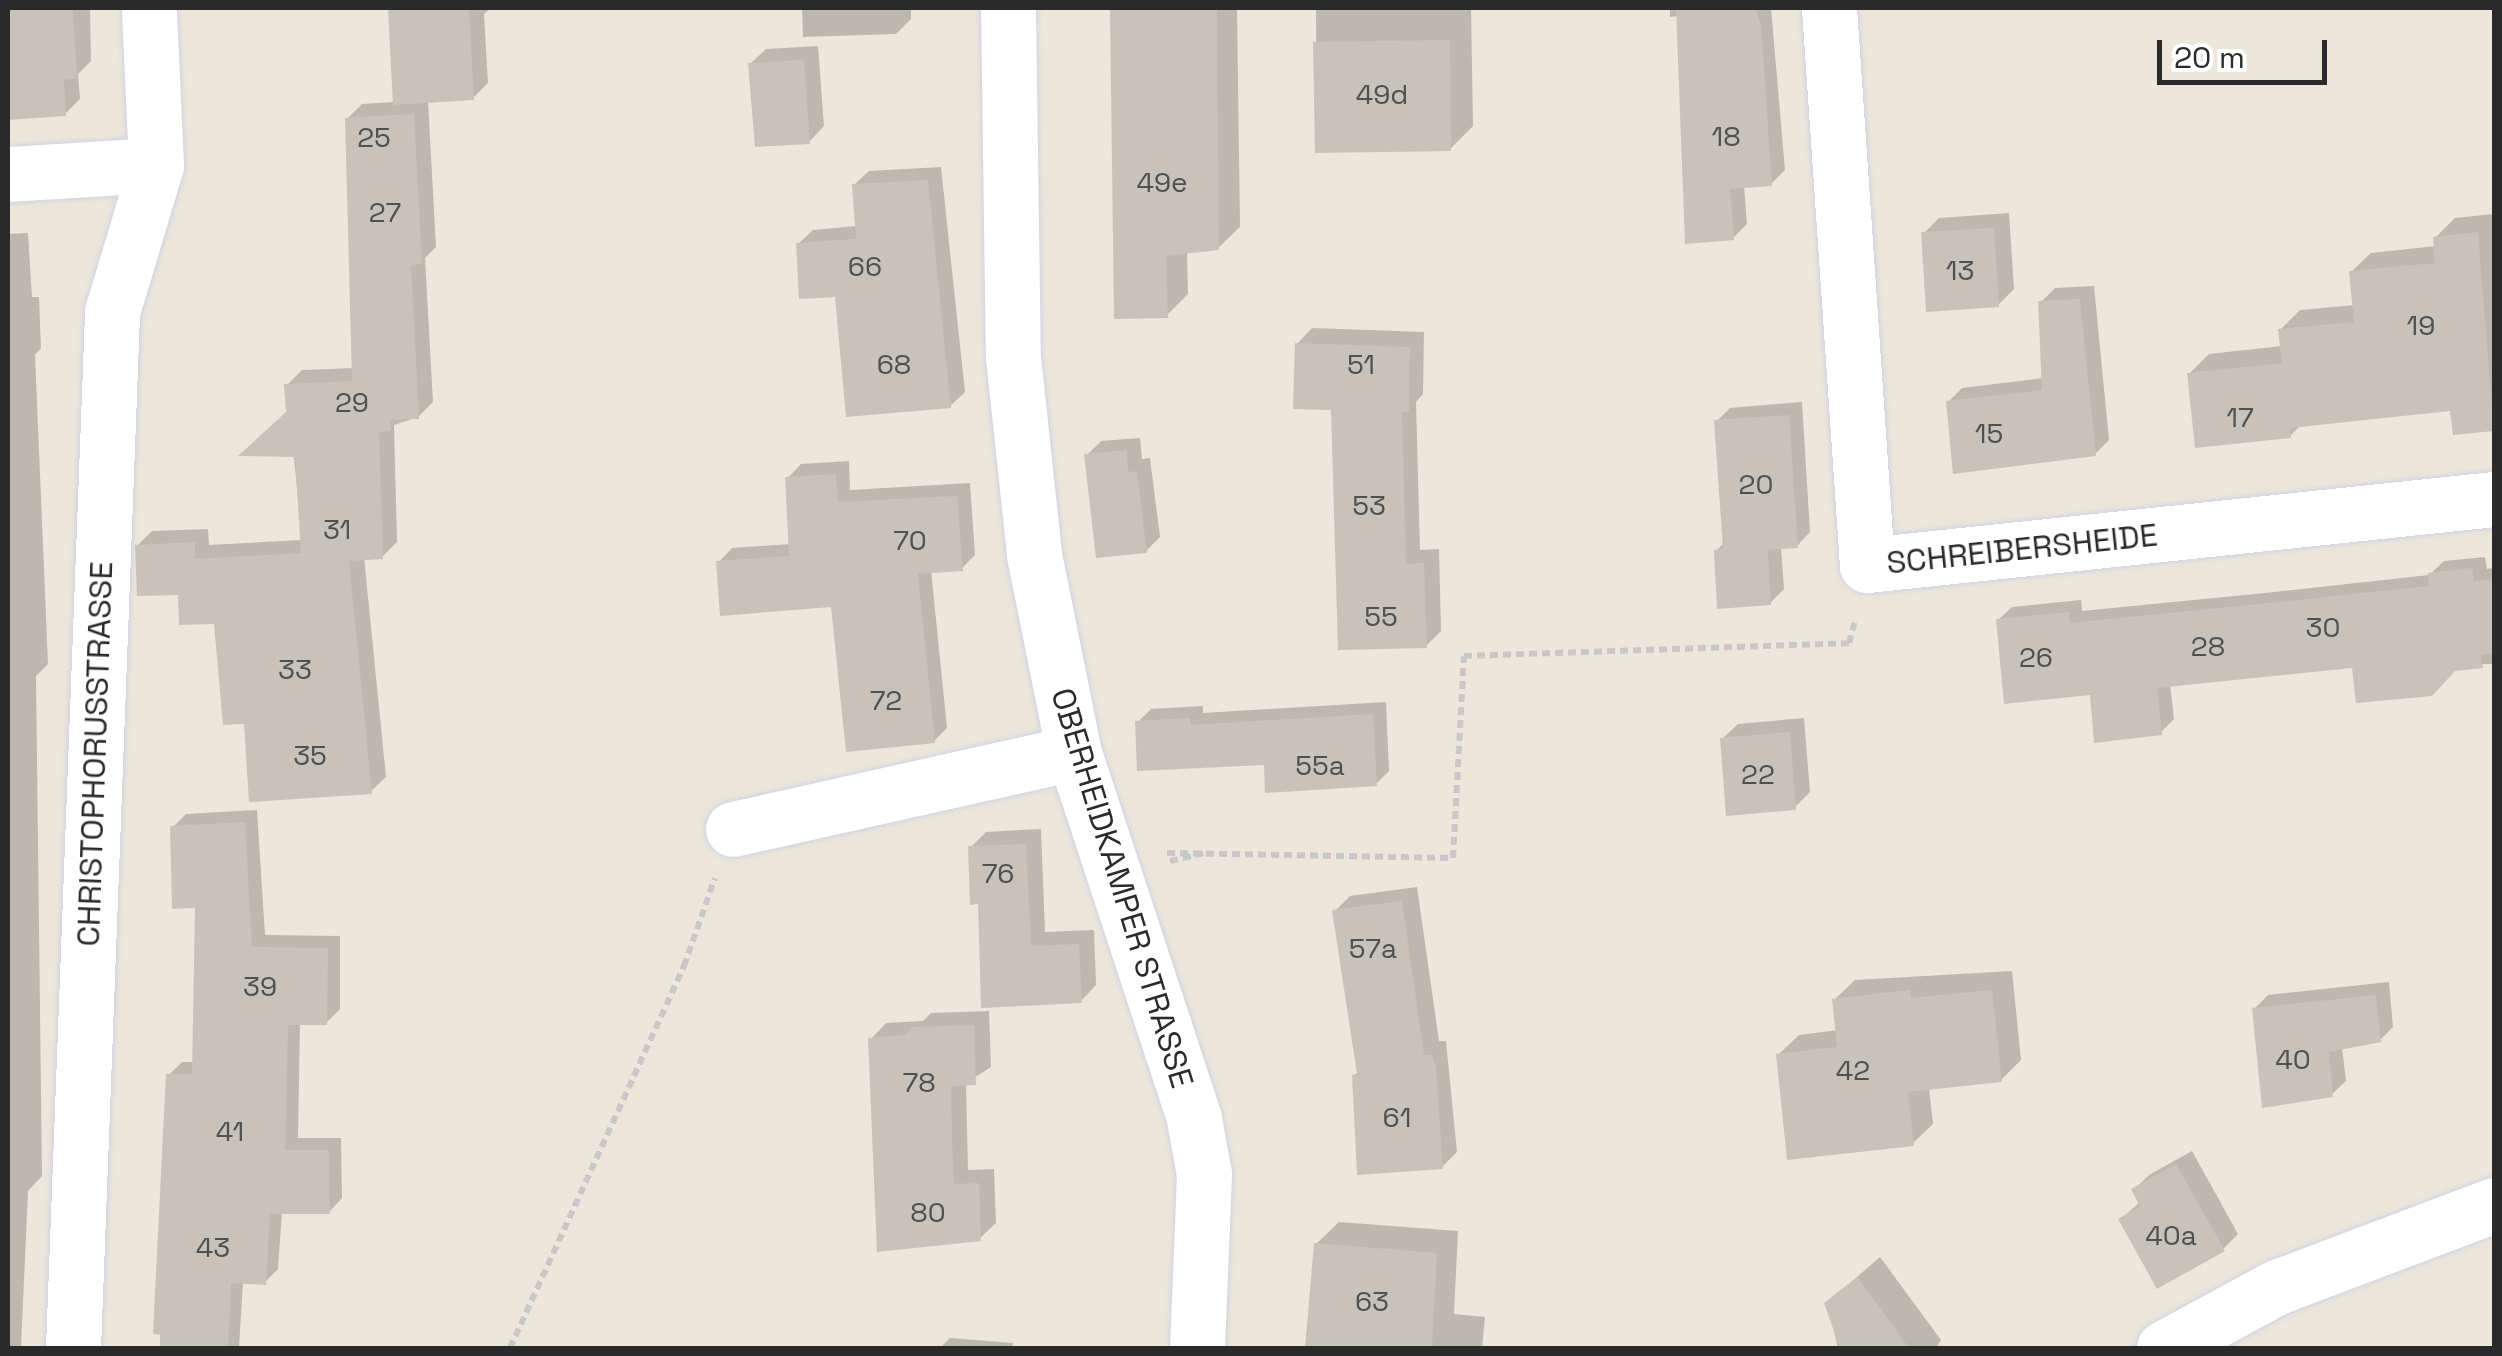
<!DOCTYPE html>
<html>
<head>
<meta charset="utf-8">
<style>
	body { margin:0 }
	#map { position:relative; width:2502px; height:1356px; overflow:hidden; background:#ece6db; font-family:"Space Grotesk",sans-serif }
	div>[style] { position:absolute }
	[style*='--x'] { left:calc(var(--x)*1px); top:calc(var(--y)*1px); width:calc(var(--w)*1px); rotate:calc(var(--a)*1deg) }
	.shadow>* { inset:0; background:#0003 }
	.building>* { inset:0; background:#c7c3bb }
	.path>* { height:6px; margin-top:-3px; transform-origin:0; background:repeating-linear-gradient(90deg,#c8c8c8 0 8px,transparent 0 13px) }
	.roads { filter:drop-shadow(0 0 2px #d0d2e3) drop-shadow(0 0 2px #d0d2e3) }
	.minor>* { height:55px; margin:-27.5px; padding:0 27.5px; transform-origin:27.5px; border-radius:27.5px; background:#fff }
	span { translate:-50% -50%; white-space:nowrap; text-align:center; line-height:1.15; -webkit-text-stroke:8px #fff; paint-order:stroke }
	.number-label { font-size:28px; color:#51504e }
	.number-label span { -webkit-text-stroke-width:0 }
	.street-label { font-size:32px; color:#2a2a2a }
	.frame { position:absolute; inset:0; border:10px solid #2a2a2a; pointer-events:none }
	.scale { position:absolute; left:2157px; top:40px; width:170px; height:45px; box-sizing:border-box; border:5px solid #2a2a2a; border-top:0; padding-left:12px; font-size:30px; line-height:35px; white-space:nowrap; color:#2a2a2a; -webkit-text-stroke:8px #fff; paint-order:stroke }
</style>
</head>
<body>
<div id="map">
	<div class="shadow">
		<div style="clip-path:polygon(8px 8px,90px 8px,91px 61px,78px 74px,80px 99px,65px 114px,10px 117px)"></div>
		<div style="clip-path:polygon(391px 8px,491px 8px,484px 14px,488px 83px,473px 98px,428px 101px,436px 247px,425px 258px,433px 402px,418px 417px,394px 425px,397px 542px,382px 557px,364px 557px,386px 777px,371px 791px,246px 722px,216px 621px,137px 546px,152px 531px,208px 529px,209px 545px,302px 540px,287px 385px,302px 370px,354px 368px,347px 119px,362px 104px,395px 102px)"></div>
		<div style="clip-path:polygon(802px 8px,911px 8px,911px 19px,896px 34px,803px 37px)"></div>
		<div style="clip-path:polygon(1113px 8px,1237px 8px,1240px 227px,1218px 248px,1187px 251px,1188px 294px,1167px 315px,1116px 316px)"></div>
		<div style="clip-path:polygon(1316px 8px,1471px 8px,1473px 126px,1450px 149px,1317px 150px)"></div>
		<div style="clip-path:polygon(1670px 8px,1771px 8px,1785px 170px,1771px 184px,1744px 186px,1747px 224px,1733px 238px,1679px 16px,1670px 17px)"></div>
		<div style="clip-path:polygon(818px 46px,824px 126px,809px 142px,750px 64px,766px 49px)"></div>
		<div style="clip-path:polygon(941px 167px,965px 392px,950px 406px,838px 294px,798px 244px,813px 230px,857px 226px,854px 185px,869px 171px)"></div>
		<div style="clip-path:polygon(2009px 213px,2014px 289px,1998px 305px,1924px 233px,1939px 218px)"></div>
		<div style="clip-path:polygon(2494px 214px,2494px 428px,2455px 432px,2452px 409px,2302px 424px,2290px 436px,2189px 374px,2209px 354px,2282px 346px,2280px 330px,2300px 310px,2355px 305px,2351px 272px,2371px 253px,2436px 246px,2435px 238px,2455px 218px)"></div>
		<div style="clip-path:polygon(28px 233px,32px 297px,39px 297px,41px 348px,35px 355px,48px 664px,36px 676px,42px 1176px,28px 1191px,21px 1348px,8px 1348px,8px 234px)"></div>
		<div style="clip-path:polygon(2094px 286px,2109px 440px,2095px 454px,1948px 402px,1962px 388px,2044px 378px,2041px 302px,2055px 288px)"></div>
		<div style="clip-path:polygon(1312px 328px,1424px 332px,1423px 394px,1416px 402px,1420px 550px,1439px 549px,1441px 631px,1426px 646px,1334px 408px,1297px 344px)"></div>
		<div style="clip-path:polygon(1802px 402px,1810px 532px,1797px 546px,1781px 547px,1784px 589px,1770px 603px,1716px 551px,1725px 542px,1717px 421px,1730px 408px)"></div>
		<div style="clip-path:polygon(1140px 438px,1142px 459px,1150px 458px,1160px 537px,1146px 551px,1087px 455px,1101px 441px)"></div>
		<div style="clip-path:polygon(849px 461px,850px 490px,970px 483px,975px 555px,962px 568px,931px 570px,947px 728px,934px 741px,833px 604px,719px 562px,732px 548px,791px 544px,788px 478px,801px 464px)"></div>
		<div style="clip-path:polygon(2485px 557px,2487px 569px,2494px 568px,2494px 664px,2354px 666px,2170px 684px,2174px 719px,2161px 732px,2092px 692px,1998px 620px,2012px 607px,2081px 600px,2082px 611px,2275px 592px,2429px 575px,2444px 561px)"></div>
		<div style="clip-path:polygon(1386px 702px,1389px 771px,1376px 784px,1138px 722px,1151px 709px,1203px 706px,1203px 713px)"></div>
		<div style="clip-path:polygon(1804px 718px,1810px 792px,1795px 807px,1722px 739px,1738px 724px)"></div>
		<div style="clip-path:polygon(257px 810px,265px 935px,340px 936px,340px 1009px,326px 1023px,300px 1022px,298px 1138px,341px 1138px,342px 1198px,329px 1212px,282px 1211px,278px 1269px,265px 1282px,243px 1281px,239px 1348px,160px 1348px,169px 1075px,182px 1062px,195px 1062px,197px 906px,173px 827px,186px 814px)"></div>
		<div style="clip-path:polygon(1041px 829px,1045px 932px,1094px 930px,1096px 985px,1081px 1001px,981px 901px,971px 847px,986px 832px)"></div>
		<div style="clip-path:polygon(1417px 887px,1439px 1041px,1446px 1041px,1457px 1152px,1442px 1167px,1354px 1076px,1359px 1071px,1335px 911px,1350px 896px)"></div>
		<div style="clip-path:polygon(2012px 971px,2021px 1060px,2001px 1080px,1929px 1088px,1933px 1124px,1912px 1144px,1778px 1055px,1799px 1035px,1838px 1030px,1834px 1000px,1855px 980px)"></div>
		<div style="clip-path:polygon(2389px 982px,2393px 1027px,2380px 1040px,2342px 1047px,2346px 1081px,2332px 1094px,2254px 1009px,2268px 995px)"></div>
		<div style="clip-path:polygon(989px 1011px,991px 1067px,966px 1083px,968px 1170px,994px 1169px,996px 1223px,980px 1238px,871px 1039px,886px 1023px,923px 1021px,931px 1013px)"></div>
		<div style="clip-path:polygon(2192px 1151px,2238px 1234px,2223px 1249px,2121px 1219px,2140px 1202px,2134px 1190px,2149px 1175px)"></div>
		<div style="clip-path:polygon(1339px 1222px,1458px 1231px,1454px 1314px,1485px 1317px,1482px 1348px,1308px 1348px,1316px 1244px)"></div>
		<div style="clip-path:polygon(1880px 1257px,1941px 1340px,1936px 1348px,1838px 1348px,1827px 1303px)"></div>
		<div style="clip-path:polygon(950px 1338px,1013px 1343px,1012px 1348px,940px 1348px)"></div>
	</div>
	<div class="building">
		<div style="clip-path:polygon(8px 8px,73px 8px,77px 78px,64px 80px,66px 116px,8px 120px)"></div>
		<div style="clip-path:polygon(388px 8px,469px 8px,474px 100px,393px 105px)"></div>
		<div style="clip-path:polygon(1110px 8px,1217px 8px,1219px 250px,1166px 256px,1168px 318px,1114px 319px)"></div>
		<div style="clip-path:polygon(1676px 8px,1755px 8px,1761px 25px,1772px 186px,1730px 189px,1734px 240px,1685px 244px)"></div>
		<div style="clip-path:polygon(1450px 40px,1451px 151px,1315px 153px,1313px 42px)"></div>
		<div style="clip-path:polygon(804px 60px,810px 144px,755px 147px,748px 63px)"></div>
		<div style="clip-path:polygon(414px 114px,422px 264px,411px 265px,419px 419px,390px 420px,391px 431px,379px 432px,383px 559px,349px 561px,372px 794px,249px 802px,244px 724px,223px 725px,214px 624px,179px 625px,178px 595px,137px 596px,135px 545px,195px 542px,195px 559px,301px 553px,295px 457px,238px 456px,286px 412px,284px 384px,352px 381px,345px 118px)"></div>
		<div style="clip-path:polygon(928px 180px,951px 408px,846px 417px,835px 297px,799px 299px,796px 243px,856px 239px,852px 184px)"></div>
		<div style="clip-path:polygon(1994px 228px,1999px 307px,1926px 312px,1921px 232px)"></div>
		<div style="clip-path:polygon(2478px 232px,2494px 431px,2453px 435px,2450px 411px,2290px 428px,2291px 438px,2195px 448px,2187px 373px,2282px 363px,2278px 329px,2354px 322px,2349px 271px,2435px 263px,2433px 237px)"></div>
		<div style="clip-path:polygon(2080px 299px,2096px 456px,1953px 474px,1946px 401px,2042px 390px,2038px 301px)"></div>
		<div style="clip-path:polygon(1295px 343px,1410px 347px,1409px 412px,1402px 412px,1406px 564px,1424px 563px,1427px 648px,1338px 650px,1331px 410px,1293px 409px)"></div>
		<div style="clip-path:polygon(1789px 415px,1798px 548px,1768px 550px,1771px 605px,1717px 609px,1714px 550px,1723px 549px,1714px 420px)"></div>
		<div style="clip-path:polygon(1127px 450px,1128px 472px,1137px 471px,1147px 553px,1096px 558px,1084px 454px)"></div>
		<div style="clip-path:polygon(836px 474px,838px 502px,957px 496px,963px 571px,918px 574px,935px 743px,846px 752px,831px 607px,720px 616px,716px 561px,789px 556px,785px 477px)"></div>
		<div style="clip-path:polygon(2472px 568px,2474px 581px,2494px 579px,2494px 653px,2481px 655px,2483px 668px,2455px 671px,2432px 696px,2356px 703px,2352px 668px,2157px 688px,2162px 735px,2094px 743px,2090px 695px,2004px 704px,1996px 619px,2069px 612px,2070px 623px,2260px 604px,2429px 586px,2428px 573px)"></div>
		<div style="clip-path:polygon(1373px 714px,1377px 786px,1265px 793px,1264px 765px,1137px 771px,1135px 721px,1190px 718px,1191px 725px)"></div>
		<div style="clip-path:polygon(1790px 732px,1796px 810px,1726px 816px,1720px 738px)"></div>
		<div style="clip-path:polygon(245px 822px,252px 947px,328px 948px,327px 1025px,288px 1025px,285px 1150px,329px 1150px,330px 1214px,270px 1214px,266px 1285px,231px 1283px,228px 1348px,160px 1348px,161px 1335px,153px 1334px,166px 1074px,192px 1074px,195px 908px,172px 909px,170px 826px)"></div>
		<div style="clip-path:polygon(1026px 844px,1031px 946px,1079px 944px,1082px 1003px,981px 1008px,978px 904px,970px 905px,968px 846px)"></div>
		<div style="clip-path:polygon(1402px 901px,1424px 1055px,1432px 1055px,1436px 1068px,1443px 1169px,1357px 1175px,1352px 1075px,1357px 1074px,1332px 910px)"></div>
		<div style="clip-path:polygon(1910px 990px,1911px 998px,1992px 990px,2002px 1082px,1908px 1092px,1914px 1146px,1787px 1160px,1776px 1054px,1837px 1047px,1832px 999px)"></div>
		<div style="clip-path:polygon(2376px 995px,2381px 1042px,2329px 1052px,2333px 1097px,2262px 1108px,2252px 1008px)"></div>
		<div style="clip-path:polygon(974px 1025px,976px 1085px,951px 1086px,952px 1138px,954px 1184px,979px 1183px,981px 1241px,877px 1252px,868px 1038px,905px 1035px,913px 1027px)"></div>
		<div style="clip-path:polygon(2176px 1164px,2225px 1251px,2157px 1289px,2118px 1219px,2140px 1206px,2131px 1189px)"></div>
		<div style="clip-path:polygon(1314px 1243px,1437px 1253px,1432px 1348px,1305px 1348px)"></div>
		<div style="clip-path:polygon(1857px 1277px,1909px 1348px,1840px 1348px,1824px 1303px)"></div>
	</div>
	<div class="path">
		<div style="--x:1167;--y:853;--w:286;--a:1"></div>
		<div style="--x:1453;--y:858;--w:202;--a:-86.9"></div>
		<div style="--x:1464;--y:656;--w:385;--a:-1.9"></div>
		<div style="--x:1849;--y:643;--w:24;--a:-75"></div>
		<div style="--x:1170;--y:861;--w:36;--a:-13"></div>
		<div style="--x:510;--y:1348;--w:420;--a:-65.5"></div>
		<div style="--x:684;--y:966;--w:93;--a:-70.6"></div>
	</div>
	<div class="roads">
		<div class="minor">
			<div style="--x:1008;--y:8;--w:349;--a:89.2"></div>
			<div style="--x:1013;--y:357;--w:199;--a:83.9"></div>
			<div style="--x:1034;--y:555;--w:202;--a:78.6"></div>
			<div style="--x:1074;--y:753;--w:385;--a:71.8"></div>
			<div style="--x:1194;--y:1119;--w:56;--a:79.7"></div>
			<div style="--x:1204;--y:1174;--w:174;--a:92.3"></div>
			<div style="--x:1829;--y:8;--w:558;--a:86.1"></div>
			<div style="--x:1867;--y:565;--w:630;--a:-6.01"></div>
			<div style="--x:8;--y:174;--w:148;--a:-3.5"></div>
			<div style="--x:733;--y:829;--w:349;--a:-12.6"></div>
			<div style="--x:73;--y:1348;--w:1037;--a:-87.84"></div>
			<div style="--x:112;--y:312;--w:153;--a:-73.3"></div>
			<div style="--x:156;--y:165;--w:157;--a:-92.6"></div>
			<div style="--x:2164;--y:1348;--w:128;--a:-28.4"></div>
			<div style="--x:2277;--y:1287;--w:232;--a:-20.7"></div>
		</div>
	</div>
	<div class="number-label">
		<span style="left:1382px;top:94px">49d</span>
		<span style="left:1726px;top:136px">18</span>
		<span style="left:374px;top:137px">25</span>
		<span style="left:1162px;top:182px">49e</span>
		<span style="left:385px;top:212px">27</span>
		<span style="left:865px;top:266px">66</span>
		<span style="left:1960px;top:270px">13</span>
		<span style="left:2421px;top:325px">19</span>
		<span style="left:894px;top:364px">68</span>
		<span style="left:1361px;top:364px">51</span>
		<span style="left:352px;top:402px">29</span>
		<span style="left:2240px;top:417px">17</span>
		<span style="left:1989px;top:433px">15</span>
		<span style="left:1756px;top:484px">20</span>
		<span style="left:1369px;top:505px">53</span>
		<span style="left:337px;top:529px">31</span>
		<span style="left:910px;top:540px">70</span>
		<span style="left:1381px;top:616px">55</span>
		<span style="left:2323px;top:627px">30</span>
		<span style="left:2208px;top:646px">28</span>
		<span style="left:2036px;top:657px">26</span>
		<span style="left:295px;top:669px">33</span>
		<span style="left:886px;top:700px">72</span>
		<span style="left:310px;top:755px">35</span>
		<span style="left:1320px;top:765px">55a</span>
		<span style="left:1758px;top:774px">22</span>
		<span style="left:998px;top:873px">76</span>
		<span style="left:1373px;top:948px">57a</span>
		<span style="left:260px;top:986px">39</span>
		<span style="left:2293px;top:1059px">40</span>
		<span style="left:1853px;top:1070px">42</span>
		<span style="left:919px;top:1082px">78</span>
		<span style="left:1397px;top:1117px">61</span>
		<span style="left:230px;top:1131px">41</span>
		<span style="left:928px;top:1212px">80</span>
		<span style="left:2171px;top:1235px">40a</span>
		<span style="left:213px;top:1247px">43</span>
		<span style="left:1372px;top:1301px">63</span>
	</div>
	<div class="street-label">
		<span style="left:2022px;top:549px;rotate:-6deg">SCHREIBERSHEIDE</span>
		<span style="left:95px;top:754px;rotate:-88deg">CHRISTOPHORUSSTRASSE</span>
		<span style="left:1122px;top:888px;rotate:73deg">OBERHEIDKAMPER STRASSE</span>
	</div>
	<div class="frame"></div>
	<div class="scale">20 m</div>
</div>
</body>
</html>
